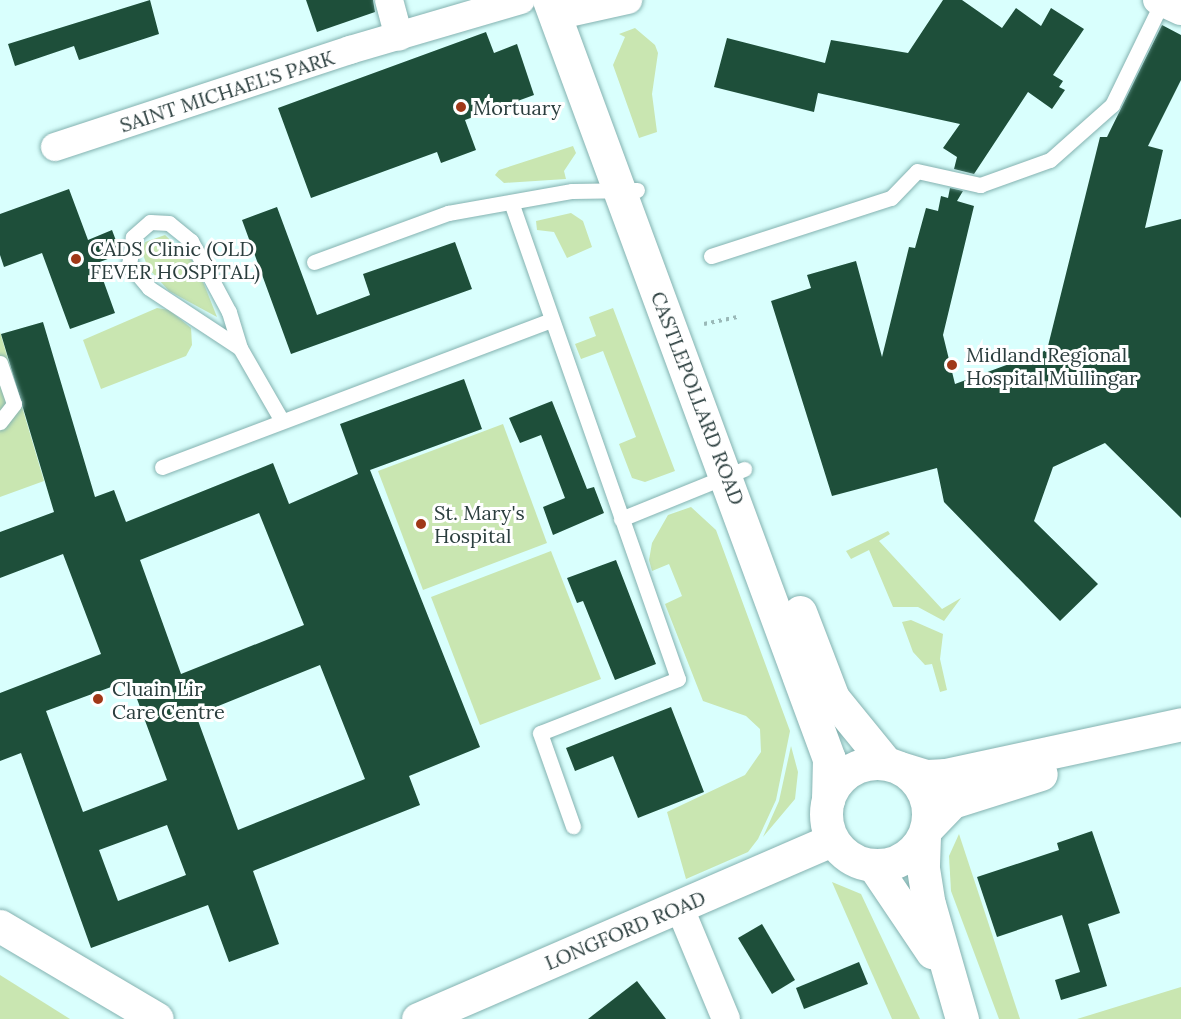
<!DOCTYPE html>
<html>
<head>
<meta charset="utf-8">
<style>
	body { margin:0 }
	#map { position:relative; width:1181px; height:1019px; overflow:hidden; background:#d9fffd; font-family:Lora,serif }
	div>[style] { position:absolute }
	[style*='--x'] { left:calc(var(--x)*1px); top:calc(var(--y)*1px); width:calc(var(--w)*1px); rotate:calc(var(--a)*1deg) }
	.green>* { inset:0; background:#c9e6b1 }
	.building>* { inset:0; background:#1e4f3a }
	.path>* { height:4px; margin-top:-2px; transform-origin:0; background:repeating-linear-gradient(90deg,#9ab9b8 0 3px,transparent 0 7.5px) }
	.roads { filter:drop-shadow(0 0 2px #84b2b0) drop-shadow(0 0 2px #84b2b0) }
	.lane>* { height:15px; margin:-7.5px; padding:0 7.5px; transform-origin:7.5px; border-radius:7.5px; background:#fff }
	.street>* { height:28px; margin:-14px; padding:0 14px; transform-origin:14px; border-radius:14px; background:#fff }
	.secondary>* { height:33px; margin:-16.5px; padding:0 16.5px; transform-origin:16.5px; border-radius:16.5px; background:#fff }
	.secondary>.ring { margin:-16.5px; padding:0; box-sizing:content-box; background:none; border:33px solid #fff; border-radius:50% }
	.dots>* { width:16px; height:16px; translate:-50% -50%; box-sizing:border-box; border:3px solid #fff; border-radius:50% }
	span { translate:-50% -50%; white-space:nowrap; text-align:center; line-height:1.15; -webkit-text-stroke:6px #fff; paint-order:stroke }
	.street-label { font-size:20px; color:#2b3e3e }
	.poi-label { font-size:20px; color:#2b3e3e }
	.left { translate:0 -50%; text-align:left }
</style>
</head>
<body>
<div id="map">
	<div class="green">
		<div style="clip-path:polygon(635px 28px,655px 45px,658px 53px,652px 94px,657px 132px,639px 138px,613px 65px,625px 37px,619px 34px)"></div>
		<div style="clip-path:polygon(573px 146px,576px 153px,564px 171px,566px 179px,504px 183px,495px 175px,499px 170px)"></div>
		<div style="clip-path:polygon(571px 213px,583px 221px,592px 247px,567px 258px,554px 232px,537px 230px,536px 221px)"></div>
		<div style="clip-path:polygon(165px 235px,196px 264px,217px 317px,169px 291px,148px 268px,142px 252px,145px 242px)"></div>
		<div style="clip-path:polygon(157px 308px,169px 310px,191px 328px,192px 345px,186px 356px,101px 389px,83px 340px)"></div>
		<div style="clip-path:polygon(613px 308px,675px 471px,645px 482px,632px 478px,619px 444px,636px 437px,603px 351px,581px 359px,575px 344px,596px 336px,589px 317px)"></div>
		<div style="clip-path:polygon(0 332px,44px 481px,0 497px)"></div>
		<div style="clip-path:polygon(503px 424px,547px 543px,423px 590px,378px 471px)"></div>
		<div style="clip-path:polygon(691px 507px,716px 530px,790px 731px,776px 800px,758px 839px,748px 852px,686px 879px,667px 812px,745px 775px,761px 752px,760px 729px,746px 716px,703px 701px,665px 604px,682px 596px,669px 564px,652px 571px,649px 560px,652px 543px,668px 515px)"></div>
		<div style="clip-path:polygon(888px 531px,890px 534px,879px 541px,942px 609px,961px 598px,944px 621px,918px 607px,893px 607px,869px 550px,851px 559px,846px 551px)"></div>
		<div style="clip-path:polygon(551px 551px,601px 679px,480px 725px,431px 597px)"></div>
		<div style="clip-path:polygon(911px 620px,943px 634px,940px 659px,947px 690px,940px 692px,932px 664px,925px 665px,913px 652px,902px 622px)"></div>
		<div style="clip-path:polygon(791px 746px,798px 772px,795px 799px,763px 837px,779px 801px)"></div>
		<div style="clip-path:polygon(959px 834px,1020px 1019px,999px 1019px,951px 891px,949px 856px)"></div>
		<div style="clip-path:polygon(832px 882px,861px 894px,920px 1019px,892px 1019px)"></div>
		<div style="clip-path:polygon(0 975px,70px 1019px,0 1019px)"></div>
		<div style="clip-path:polygon(1181px 987px,1181px 1019px,1077px 1019px)"></div>
	</div>
	<div class="building">
		<div style="clip-path:polygon(150px 0,159px 34px,79px 60px,74px 46px,15px 66px,8px 44px)"></div>
		<div style="clip-path:polygon(306px 0,373px 0,375px 12px,317px 32px)"></div>
		<div style="clip-path:polygon(943px 0,962px 0,1002px 28px,1016px 8px,1041px 26px,1051px 8px,1084px 29px,1053px 75px,1063px 81px,1059px 87px,1065px 90px,1052px 109px,1028px 92px,974px 174px,954px 169px,957px 157px,943px 148px,960px 124px,818px 93px,814px 112px,714px 87px,727px 38px,825px 63px,831px 40px,908px 53px)"></div>
		<div style="clip-path:polygon(1162px 25px,1181px 35px,1181px 80px,1148px 146px,1163px 150px,1145px 228px,1181px 219px,1181px 518px,1105px 443px,1053px 467px,1034px 521px,1098px 584px,1060px 621px,944px 502px,937px 468px,832px 496px,771px 301px,811px 288px,807px 275px,856px 261px,882px 357px,909px 247px,915px 248px,926px 208px,938px 211px,941px 196px,948px 198px,950px 188px,963px 191px,957px 201px,974px 206px,943px 335px,955px 384px,1047px 350px,1100px 137px,1107px 137px)"></div>
		<div style="clip-path:polygon(486px 32px,494px 53px,517px 44px,534px 95px,465px 120px,476px 150px,441px 163px,437px 152px,311px 198px,278px 108px)"></div>
		<div style="clip-path:polygon(69px 189px,88px 240px,112px 230px,121px 254px,97px 263px,115px 313px,70px 329px,42px 253px,4px 267px,0 255px,0 214px)"></div>
		<div style="clip-path:polygon(277px 207px,317px 315px,370px 295px,363px 274px,455px 242px,472px 289px,291px 354px,242px 220px)"></div>
		<div style="clip-path:polygon(evenodd,43px 322px,95px 497px,114px 490px,126px 522px,273px 463px,289px 504px,358px 474px,340px 424px,464px 379px,482px 429px,370px 470px,480px 747px,409px 776px,420px 805px,253px 871px,279px 944px,229px 962px,208px 905px,91px 948px,21px 753px,0 761px,0 693px,101px 654px,63px 554px,0 578px,0 532px,54px 512px,1px 334px,43px 322px,259px 513px,304px 625px,181px 674px,140px 560px,259px 513px,43px 322px,320px 665px,365px 779px,238px 830px,196px 715px,320px 665px,43px 322px,130px 680px,167px 780px,83px 812px,46px 711px,130px 680px,43px 322px,167px 825px,186px 875px,118px 901px,99px 850px,167px 825px)"></div>
		<div style="clip-path:polygon(552px 401px,587px 489px,594px 487px,604px 513px,553px 535px,543px 507px,565px 498px,541px 435px,520px 443px,509px 418px)"></div>
		<div style="clip-path:polygon(616px 560px,656px 664px,615px 680px,583px 601px,577px 603px,567px 578px)"></div>
		<div style="clip-path:polygon(671px 707px,704px 792px,638px 818px,613px 756px,575px 771px,566px 748px)"></div>
		<div style="clip-path:polygon(1092px 831px,1120px 913px,1088px 924px,1107px 986px,1061px 1000px,1055px 980px,1080px 972px,1062px 915px,997px 937px,977px 877px,1059px 850px,1057px 843px)"></div>
		<div style="clip-path:polygon(762px 924px,795px 980px,772px 994px,738px 938px)"></div>
		<div style="clip-path:polygon(859px 962px,868px 984px,804px 1009px,796px 988px)"></div>
		<div style="clip-path:polygon(637px 981px,666px 1019px,588px 1019px)"></div>
	</div>
	<div class="path">
		<div style="--x:704;--y:324;--w:34;--a:-12"></div>
	</div>
	<div class="roads">
		<div class="lane">
			<div style="--x:511;--y:202;--w:505;--a:70.7"></div>
			<div style="--x:678;--y:679;--w:148;--a:158.6"></div>
			<div style="--x:540;--y:733;--w:99;--a:70.5"></div>
			<div style="--x:711;--y:256;--w:189;--a:-17.9"></div>
			<div style="--x:891;--y:198;--w:37;--a:-46"></div>
			<div style="--x:917;--y:171;--w:65;--a:12.5"></div>
			<div style="--x:980;--y:185;--w:74;--a:-19.7"></div>
			<div style="--x:1050;--y:160;--w:83;--a:-41.6"></div>
			<div style="--x:1112;--y:105;--w:114;--a:-64.1"></div>
			<div style="--x:314;--y:262;--w:143;--a:-20.1"></div>
			<div style="--x:448;--y:213;--w:126;--a:-10.1"></div>
			<div style="--x:572;--y:191;--w:65;--a:-0.9"></div>
			<div style="--x:240;--y:348;--w:38;--a:-107"></div>
			<div style="--x:229;--y:312;--w:81;--a:-118.2"></div>
			<div style="--x:191;--y:241;--w:28;--a:-141"></div>
			<div style="--x:169;--y:223;--w:19;--a:-177"></div>
			<div style="--x:150;--y:222;--w:23;--a:139"></div>
			<div style="--x:133;--y:237;--w:27;--a:98"></div>
			<div style="--x:129;--y:264;--w:31;--a:50"></div>
			<div style="--x:149;--y:288;--w:109;--a:33.4"></div>
			<div style="--x:240;--y:348;--w:84;--a:60.1"></div>
			<div style="--x:0;--y:363;--w:43;--a:71.1"></div>
			<div style="--x:14;--y:404;--w:23;--a:128"></div>
			<div style="--x:162;--y:467;--w:414;--a:-20.7"></div>
			<div style="--x:621;--y:519;--w:133;--a:-22.1"></div>
		</div>
		<div class="street">
			<div style="--x:389;--y:0;--w:38;--a:75"></div>
			<div style="--x:1157;--y:0;--w:26;--a:25"></div>
			<div style="--x:555;--y:16;--w:75;--a:-12.4"></div>
			<div style="--x:55;--y:147;--w:311;--a:-18.2"></div>
			<div style="--x:350;--y:50;--w:178;--a:-16.3"></div>
			<div style="--x:679;--y:906;--w:122;--a:67.4"></div>
		</div>
		<div class="secondary">
			<div style="--x:549;--y:0;--w:809;--a:69.75"></div>
			<div style="--x:829;--y:759;--w:41;--a:91.4"></div>
			<div style="--x:800;--y:612;--w:92;--a:69"></div>
			<div style="--x:833;--y:698;--w:84;--a:50.8"></div>
			<div class="ring" style="left:826px;top:763px;width:69px;height:69px"></div>
			<div style="--x:900;--y:768;--w:28;--a:17"></div>
			<div style="--x:927;--y:776;--w:19;--a:-3"></div>
			<div style="--x:946;--y:775;--w:240;--a:-12.2"></div>
			<div style="--x:927;--y:828;--w:36;--a:-46"></div>
			<div style="--x:952;--y:802;--w:93;--a:-17.5"></div>
			<div style="--x:924;--y:836;--w:32;--a:92"></div>
			<div style="--x:923;--y:868;--w:36;--a:81"></div>
			<div style="--x:929;--y:904;--w:120;--a:74"></div>
			<div style="--x:874;--y:866;--w:104;--a:56"></div>
			<div style="--x:0;--y:926;--w:182;--a:30.6"></div>
			<div style="--x:418;--y:1019;--w:451;--a:-23.4"></div>
		</div>
	</div>
	<div class="dots">
		<div style="left:461px;top:107px;background:#a03818"></div>
		<div style="left:76px;top:259px;background:#a03818"></div>
		<div style="left:952px;top:365px;background:#a03818"></div>
		<div style="left:421px;top:524px;background:#a03818"></div>
		<div style="left:98px;top:699px;background:#a03818"></div>
	</div>
	<div class="street-label">
		<span style="left:227px;top:91px;rotate:-18deg">SAINT MICHAEL'S PARK</span>
		<span style="left:698px;top:398px;rotate:69deg">CASTLEPOLLARD ROAD</span>
		<span style="left:625px;top:930px;rotate:-23deg">LONGFORD ROAD</span>
	</div>
	<div class="poi-label">
		<span class="left" style="left:473px;top:107px">Mortuary</span>
		<span class="left" style="left:90px;top:260px">CADS Clinic (OLD<br>FEVER HOSPITAL)</span>
		<span class="left" style="left:966px;top:366px">Midland Regional<br>Hospital Mullingar</span>
		<span class="left" style="left:434px;top:524px">St. Mary's<br>Hospital</span>
		<span class="left" style="left:112px;top:700px">Cluain Lir<br>Care Centre</span>
	</div>
</div>
</body>
</html>
